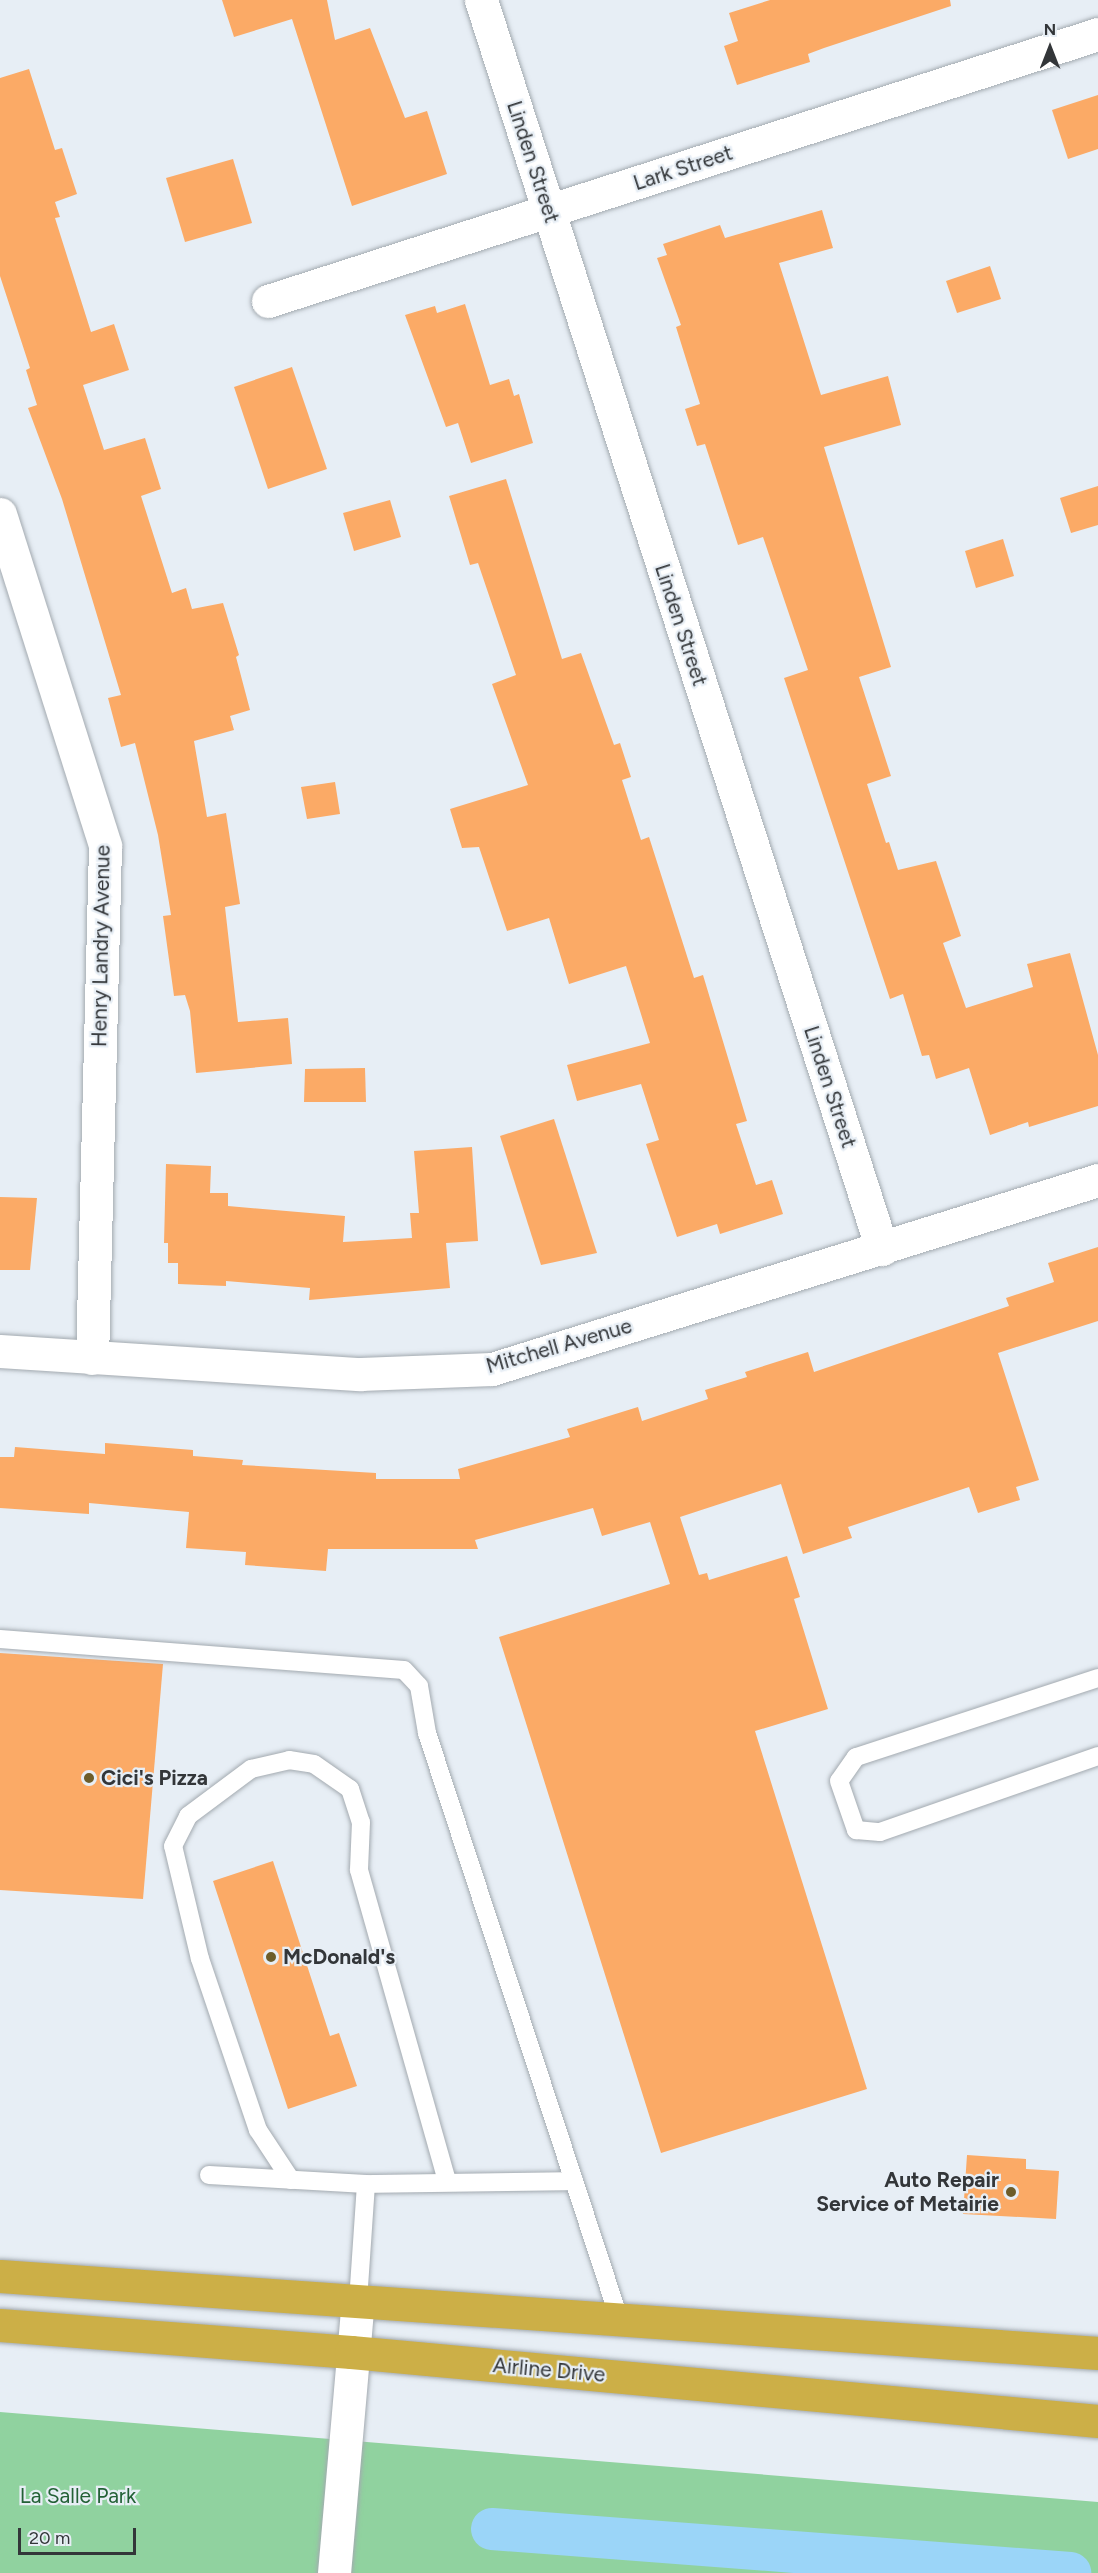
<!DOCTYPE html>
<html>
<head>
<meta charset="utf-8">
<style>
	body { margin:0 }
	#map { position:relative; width:1098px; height:2573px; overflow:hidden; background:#e7eef5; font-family:Figtree,sans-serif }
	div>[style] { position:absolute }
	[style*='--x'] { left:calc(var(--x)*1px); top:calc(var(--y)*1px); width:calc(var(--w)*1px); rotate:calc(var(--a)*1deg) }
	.green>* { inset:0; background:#90d29f }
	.canal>* { height:42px; margin:-21px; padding:0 21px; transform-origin:21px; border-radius:21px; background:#9bd5f8 }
	.building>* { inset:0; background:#fbaa66 }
	.roads { filter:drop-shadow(0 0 2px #a3aab0) drop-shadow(0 0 2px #a3aab0) }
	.lane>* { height:18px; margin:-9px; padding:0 9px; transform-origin:9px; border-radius:9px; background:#fff }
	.street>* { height:33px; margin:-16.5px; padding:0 16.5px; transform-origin:16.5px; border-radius:16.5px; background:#fff }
	.highway>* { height:33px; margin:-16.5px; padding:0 16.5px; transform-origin:16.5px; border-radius:16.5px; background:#ccaf47 }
	.dots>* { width:16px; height:16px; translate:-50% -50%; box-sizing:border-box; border:3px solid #e7eef5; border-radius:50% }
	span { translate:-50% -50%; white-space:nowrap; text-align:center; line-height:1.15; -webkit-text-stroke:4.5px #e7eef5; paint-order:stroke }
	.street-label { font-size:21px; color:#333639 }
	.poi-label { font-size:21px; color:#333639; font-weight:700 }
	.left { translate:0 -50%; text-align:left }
	.right { translate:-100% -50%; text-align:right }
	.park-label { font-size:21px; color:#236136 }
	.north { position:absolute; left:1020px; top:18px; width:60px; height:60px; -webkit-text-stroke:4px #e7eef5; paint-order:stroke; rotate:0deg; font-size:16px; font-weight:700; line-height:24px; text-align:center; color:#333639 }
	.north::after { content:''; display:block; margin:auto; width:21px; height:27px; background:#333639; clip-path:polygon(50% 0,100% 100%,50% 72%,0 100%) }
	.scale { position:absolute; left:18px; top:2528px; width:118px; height:27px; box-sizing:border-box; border:3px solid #333639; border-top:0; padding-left:8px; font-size:18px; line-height:21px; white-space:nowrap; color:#333639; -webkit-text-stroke:4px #e7eef5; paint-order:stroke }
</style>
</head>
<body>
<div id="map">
	<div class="green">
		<div style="clip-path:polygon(0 2412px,1098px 2502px,1098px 2573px,0 2573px)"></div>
	</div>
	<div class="canal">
		<div style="--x:492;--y:2529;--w:580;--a:4.35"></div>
	</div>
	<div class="building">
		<div style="clip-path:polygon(222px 0,327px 0,335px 40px,370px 28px,405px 118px,427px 111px,447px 174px,352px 206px,292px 19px,234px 37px)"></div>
		<div style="clip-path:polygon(770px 0,950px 0,951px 6px,824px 48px,808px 54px,810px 62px,737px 85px,724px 46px,738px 41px,729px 13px)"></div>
		<div style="clip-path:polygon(29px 69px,55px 150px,62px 148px,77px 194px,55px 202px,60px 217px,55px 218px,91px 332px,114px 324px,129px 370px,83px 385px,104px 450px,145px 438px,161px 489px,141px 496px,172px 593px,186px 588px,192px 609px,223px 603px,239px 655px,236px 657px,250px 710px,230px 716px,234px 730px,194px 741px,207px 817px,226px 813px,240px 904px,225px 907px,238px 1022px,288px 1018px,292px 1064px,196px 1073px,190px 1011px,185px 995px,174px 996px,163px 916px,171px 915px,158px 835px,135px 743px,121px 747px,108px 698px,121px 695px,62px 499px,28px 408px,37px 405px,26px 370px,30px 368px,0 276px,0 78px)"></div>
		<div style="clip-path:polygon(1098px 95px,1098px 149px,1068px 159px,1052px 110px)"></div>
		<div style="clip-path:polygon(233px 159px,252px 223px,185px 242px,166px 178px)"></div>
		<div style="clip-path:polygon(822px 210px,833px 248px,779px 263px,821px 395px,888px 376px,901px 425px,824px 447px,891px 667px,859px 677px,891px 776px,867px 784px,886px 843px,889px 842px,898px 870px,936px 861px,961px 936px,943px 943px,966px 1008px,1033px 987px,1027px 964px,1070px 953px,1098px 1055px,1098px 1106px,1029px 1127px,1028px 1122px,990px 1135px,969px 1068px,936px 1079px,929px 1055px,922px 1056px,903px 994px,890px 999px,784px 678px,808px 670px,763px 537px,738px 545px,705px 444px,697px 446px,685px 409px,700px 404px,676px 327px,681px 325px,657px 258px,667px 255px,663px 244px,720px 225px,725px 238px)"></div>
		<div style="clip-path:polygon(990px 266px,1001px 299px,957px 313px,946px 281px)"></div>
		<div style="clip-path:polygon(465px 304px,490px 385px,509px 379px,514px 396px,519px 394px,533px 443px,471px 463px,458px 423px,446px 427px,405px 315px,435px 306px,437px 313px)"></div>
		<div style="clip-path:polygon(292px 367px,327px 469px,268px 489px,234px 387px)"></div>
		<div style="clip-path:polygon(506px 479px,562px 659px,581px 653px,614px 745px,620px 743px,631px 777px,622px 780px,641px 840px,649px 837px,694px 978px,703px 975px,747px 1121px,736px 1124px,756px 1185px,772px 1180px,783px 1214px,720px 1234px,717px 1224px,677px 1237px,646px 1144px,659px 1140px,641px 1084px,577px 1101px,567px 1065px,650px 1043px,626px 966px,569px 984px,549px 918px,507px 931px,479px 847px,462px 848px,450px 809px,528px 785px,492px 684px,516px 675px,478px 563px,470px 565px,449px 496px)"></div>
		<div style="clip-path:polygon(1098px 486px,1098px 525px,1071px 533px,1060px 498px)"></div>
		<div style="clip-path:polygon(390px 500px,401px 537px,354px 551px,343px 513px)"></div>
		<div style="clip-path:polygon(1003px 539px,1014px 576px,976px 588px,965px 551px)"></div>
		<div style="clip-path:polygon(335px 782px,340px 814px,307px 819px,301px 787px)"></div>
		<div style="clip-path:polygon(365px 1068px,366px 1102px,304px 1102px,305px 1069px)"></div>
		<div style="clip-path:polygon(554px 1119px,597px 1253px,541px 1265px,500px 1136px)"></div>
		<div style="clip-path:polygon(472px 1147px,478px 1241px,446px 1243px,450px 1288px,309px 1300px,310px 1288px,226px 1281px,226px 1286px,178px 1284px,178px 1263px,168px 1263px,168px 1243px,164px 1243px,166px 1164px,211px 1166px,210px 1193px,228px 1193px,228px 1206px,345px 1216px,343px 1242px,412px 1238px,410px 1213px,419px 1213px,414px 1151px)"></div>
		<div style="clip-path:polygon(0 1197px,37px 1198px,30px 1270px,0 1270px)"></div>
		<div style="clip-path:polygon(1098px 1247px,1098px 1321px,998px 1353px,1039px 1480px,1016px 1487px,1020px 1500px,978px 1513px,969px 1487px,848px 1527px,852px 1538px,803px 1554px,781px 1484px,680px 1517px,699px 1575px,707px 1573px,709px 1580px,787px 1556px,800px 1597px,794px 1599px,828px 1709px,755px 1731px,867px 2089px,661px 2153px,499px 1637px,670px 1584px,650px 1522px,602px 1536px,593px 1508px,475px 1540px,478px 1549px,328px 1549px,326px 1571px,245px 1565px,246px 1552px,186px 1548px,189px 1512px,89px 1503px,89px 1514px,0 1508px,0 1457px,14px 1457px,15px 1447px,105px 1454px,105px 1443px,193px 1450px,193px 1456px,243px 1460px,242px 1465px,376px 1473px,376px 1479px,460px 1479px,458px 1469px,570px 1437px,567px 1429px,638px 1407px,642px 1421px,708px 1399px,705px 1390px,747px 1377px,745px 1372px,808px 1352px,814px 1372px,1009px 1306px,1006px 1298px,1054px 1282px,1048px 1263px)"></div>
		<div style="clip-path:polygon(0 1653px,163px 1664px,143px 1899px,0 1890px)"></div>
		<div style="clip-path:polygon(273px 1861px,330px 2036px,339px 2033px,357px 2086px,288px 2109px,213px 1881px)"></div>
		<div style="clip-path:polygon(967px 2155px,1026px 2159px,1026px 2169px,1059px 2171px,1056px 2219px,963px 2214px)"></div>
	</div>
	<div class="roads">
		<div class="lane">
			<div style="--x:0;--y:1639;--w:405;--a:4.4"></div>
			<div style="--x:404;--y:1670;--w:22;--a:47"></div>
			<div style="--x:419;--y:1686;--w:48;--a:80.3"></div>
			<div style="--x:427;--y:1733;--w:616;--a:71.83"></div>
			<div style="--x:1098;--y:1678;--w:255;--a:161.9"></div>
			<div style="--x:856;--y:1757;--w:29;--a:125"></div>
			<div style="--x:839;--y:1781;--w:52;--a:70.9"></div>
			<div style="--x:856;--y:1830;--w:24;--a:5"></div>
			<div style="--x:880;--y:1832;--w:231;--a:-19.2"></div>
			<div style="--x:209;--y:2175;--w:157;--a:3.3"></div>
			<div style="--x:366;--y:2184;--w:117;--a:93.9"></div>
			<div style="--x:291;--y:2180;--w:60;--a:-123.4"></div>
			<div style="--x:258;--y:2130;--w:181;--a:-108.7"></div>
			<div style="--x:200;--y:1959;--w:116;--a:-103.4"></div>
			<div style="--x:173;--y:1846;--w:34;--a:-63"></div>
			<div style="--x:188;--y:1816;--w:79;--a:-36.7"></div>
			<div style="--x:251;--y:1769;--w:39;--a:-13"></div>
			<div style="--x:289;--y:1760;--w:25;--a:9"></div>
			<div style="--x:314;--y:1764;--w:44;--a:34.8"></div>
			<div style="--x:350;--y:1789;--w:35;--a:72"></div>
			<div style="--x:361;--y:1822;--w:48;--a:92.4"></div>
			<div style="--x:359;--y:1870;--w:324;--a:74.2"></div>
			<div style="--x:366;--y:2184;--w:208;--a:-0.8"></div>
		</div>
		<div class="street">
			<div style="--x:481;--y:0;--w:1312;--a:72.2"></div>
			<div style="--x:268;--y:301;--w:872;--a:-17.83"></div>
			<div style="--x:0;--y:514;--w:348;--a:72.4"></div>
			<div style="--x:105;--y:846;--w:512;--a:91.45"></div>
			<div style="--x:0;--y:1351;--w:361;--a:3.7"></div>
			<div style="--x:360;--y:1374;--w:132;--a:-2.2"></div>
			<div style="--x:492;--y:1369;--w:635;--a:-17.32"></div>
			<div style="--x:334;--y:2573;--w:273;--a:-85"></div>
		</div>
		<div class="highway">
			<div style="--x:0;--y:2276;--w:1101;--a:4.01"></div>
			<div style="--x:0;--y:2325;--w:352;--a:4.4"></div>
			<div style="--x:351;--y:2352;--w:750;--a:5.28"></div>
		</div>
	</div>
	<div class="dots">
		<div style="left:89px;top:1778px;background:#6d5d2a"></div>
		<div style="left:271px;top:1957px;background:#6d5d2a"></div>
		<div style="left:1011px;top:2192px;background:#6d5d2a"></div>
	</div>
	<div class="street-label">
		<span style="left:533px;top:162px;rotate:72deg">Linden Street</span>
		<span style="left:683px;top:168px;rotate:-18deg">Lark Street</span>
		<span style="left:681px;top:625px;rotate:72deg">Linden Street</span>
		<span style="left:101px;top:946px;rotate:-89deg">Henry Landry Avenue</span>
		<span style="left:830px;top:1087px;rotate:72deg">Linden Street</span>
		<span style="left:559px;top:1346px;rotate:-16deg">Mitchell Avenue</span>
		<span style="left:549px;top:2370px;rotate:5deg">Airline Drive</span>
	</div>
	<div class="poi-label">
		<span class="left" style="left:101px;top:1778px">Cici's Pizza</span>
		<span class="left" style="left:283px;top:1957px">McDonald's</span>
		<span class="right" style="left:999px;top:2192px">Auto Repair<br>Service of Metairie</span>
	</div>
	<div class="park-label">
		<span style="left:78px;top:2496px">La Salle Park</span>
	</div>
	<div class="north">N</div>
	<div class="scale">20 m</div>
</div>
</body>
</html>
